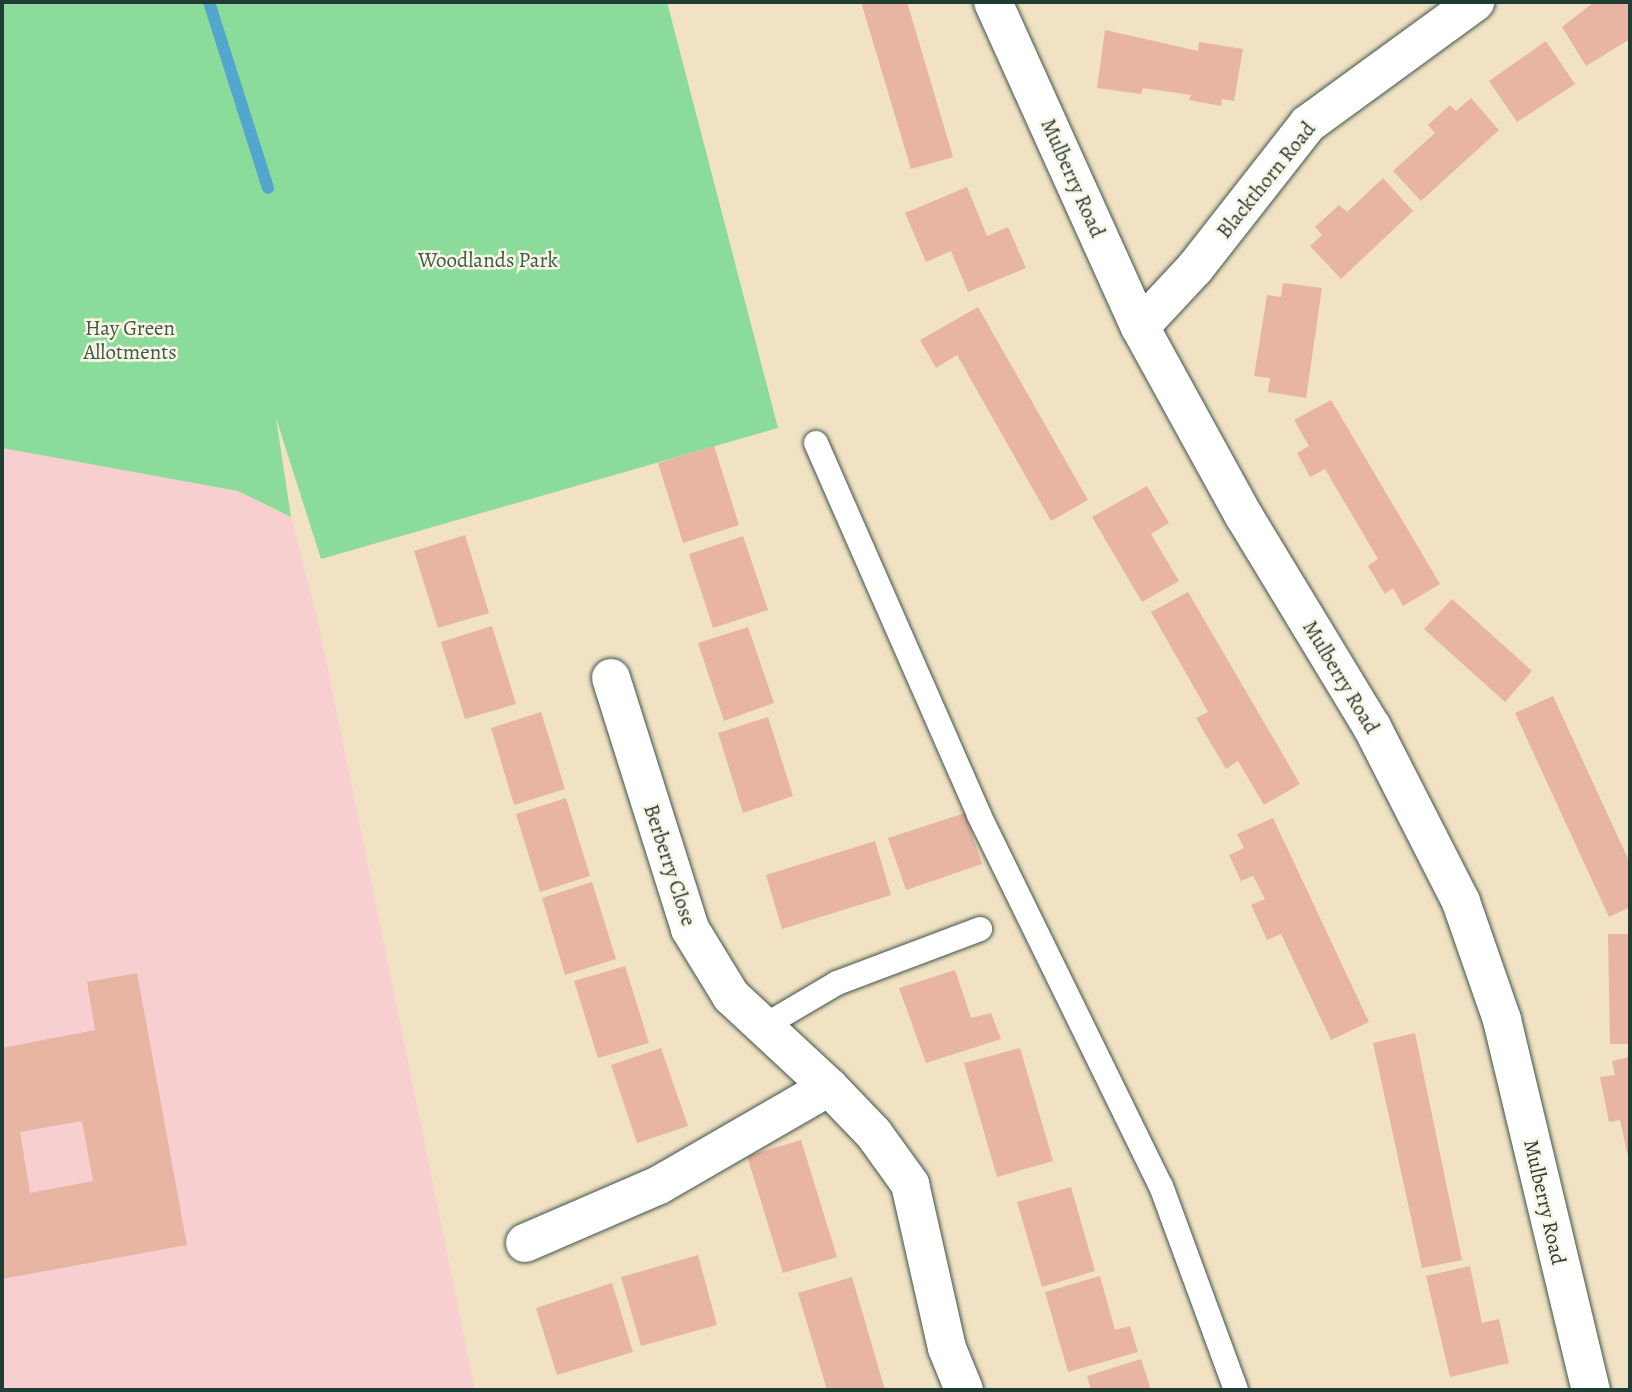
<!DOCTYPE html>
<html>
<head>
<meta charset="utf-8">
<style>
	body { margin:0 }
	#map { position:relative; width:1632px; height:1392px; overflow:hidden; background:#f2e2c4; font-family:Alegreya,serif }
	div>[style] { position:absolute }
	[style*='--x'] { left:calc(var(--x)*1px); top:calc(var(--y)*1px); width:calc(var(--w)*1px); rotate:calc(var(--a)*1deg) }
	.built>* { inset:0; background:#f7cfd1 }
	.green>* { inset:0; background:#8bdc9b }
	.stream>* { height:12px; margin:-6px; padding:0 6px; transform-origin:6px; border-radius:6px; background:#53a6ce }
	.building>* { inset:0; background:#e7b5a2 }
	.roads { filter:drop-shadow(0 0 2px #3f564a) drop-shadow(0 0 2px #3f564a) }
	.lane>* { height:24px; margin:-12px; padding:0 12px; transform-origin:12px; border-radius:12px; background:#fff }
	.street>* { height:38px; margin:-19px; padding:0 19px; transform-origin:19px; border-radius:19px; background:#fff }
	span { translate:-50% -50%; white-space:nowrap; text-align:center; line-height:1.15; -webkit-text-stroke:5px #fcf5e5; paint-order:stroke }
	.street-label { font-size:21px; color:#1f3d34 }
	.park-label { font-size:21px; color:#355d49 }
	.frame { position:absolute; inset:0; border:4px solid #1f3d34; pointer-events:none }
</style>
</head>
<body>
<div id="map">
	<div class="built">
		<div style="clip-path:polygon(2px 448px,238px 491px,291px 517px,318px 621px,475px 1390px,2px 1390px)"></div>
	</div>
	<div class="green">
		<div style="clip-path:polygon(2px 2px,667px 2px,778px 428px,321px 559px,276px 418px,291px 517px,238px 491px,2px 448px)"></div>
	</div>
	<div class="stream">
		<div style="--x:209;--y:2;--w:195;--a:72.4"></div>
	</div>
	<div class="building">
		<div style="clip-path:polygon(861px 2px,907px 2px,953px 157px,911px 169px)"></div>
		<div style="clip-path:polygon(1594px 2px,1630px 2px,1630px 39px,1586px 66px,1562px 27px)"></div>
		<div style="clip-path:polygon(1105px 30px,1198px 51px,1199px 42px,1243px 49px,1234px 101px,1222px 99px,1221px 106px,1189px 100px,1191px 95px,1143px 88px,1141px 94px,1097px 88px)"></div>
		<div style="clip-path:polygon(1546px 41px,1575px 84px,1517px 122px,1489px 81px)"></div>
		<div style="clip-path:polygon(1471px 98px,1499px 130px,1421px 201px,1393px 171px,1435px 133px,1428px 125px,1450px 105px,1456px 111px)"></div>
		<div style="clip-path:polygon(1383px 178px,1413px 211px,1341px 279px,1310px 246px,1322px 235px,1315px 227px,1339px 205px,1347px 212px)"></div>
		<div style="clip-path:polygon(967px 187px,987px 236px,1008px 227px,1026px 268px,968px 292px,951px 251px,926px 262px,905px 213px)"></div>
		<div style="clip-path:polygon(1283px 283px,1322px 288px,1306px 398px,1268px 392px,1270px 378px,1254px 376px,1267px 295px,1281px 297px)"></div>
		<div style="clip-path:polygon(978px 307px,1088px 500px,1051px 521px,957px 355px,936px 368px,920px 340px)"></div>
		<div style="clip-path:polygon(1331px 400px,1440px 584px,1403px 606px,1393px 588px,1385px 594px,1368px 566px,1378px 559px,1325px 469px,1310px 477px,1297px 453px,1309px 446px,1294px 420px)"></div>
		<div style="clip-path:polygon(714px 446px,739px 525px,683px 543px,658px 463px)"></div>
		<div style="clip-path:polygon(1147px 486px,1169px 523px,1151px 534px,1179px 581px,1142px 602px,1092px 517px)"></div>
		<div style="clip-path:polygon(465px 535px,489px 613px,438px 628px,414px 551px)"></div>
		<div style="clip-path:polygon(743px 536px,768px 610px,713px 628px,689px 554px)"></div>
		<div style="clip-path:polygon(1188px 592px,1300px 784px,1264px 805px,1238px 761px,1226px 769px,1196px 718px,1208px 712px,1151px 612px)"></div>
		<div style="clip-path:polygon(1452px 599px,1532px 671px,1505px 702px,1424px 629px)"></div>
		<div style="clip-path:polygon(492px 626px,516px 704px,465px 719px,441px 642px)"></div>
		<div style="clip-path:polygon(748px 627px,774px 703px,724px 721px,698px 643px)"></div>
		<div style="clip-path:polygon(1553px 696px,1630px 863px,1630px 907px,1609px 917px,1515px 713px)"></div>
		<div style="clip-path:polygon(541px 712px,565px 789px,514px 805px,491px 728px)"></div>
		<div style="clip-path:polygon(768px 717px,793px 796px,743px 813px,718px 733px)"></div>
		<div style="clip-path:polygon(566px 798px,590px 876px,540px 892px,516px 814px)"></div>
		<div style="clip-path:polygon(965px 813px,982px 864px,906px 890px,888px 838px)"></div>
		<div style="clip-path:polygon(1273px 818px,1369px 1022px,1331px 1040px,1281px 934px,1267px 940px,1251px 905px,1265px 899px,1253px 876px,1241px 881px,1229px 855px,1244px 848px,1237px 834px)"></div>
		<div style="clip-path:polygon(875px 841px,891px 895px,782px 929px,766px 875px)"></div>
		<div style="clip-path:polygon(592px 882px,616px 959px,565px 975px,542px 898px)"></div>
		<div style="clip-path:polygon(1608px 934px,1630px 934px,1630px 1044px,1610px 1044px)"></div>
		<div style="clip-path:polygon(625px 966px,649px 1043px,598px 1058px,574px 981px)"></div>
		<div style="clip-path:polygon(955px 970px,971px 1018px,991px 1013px,1001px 1039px,926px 1063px,899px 988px)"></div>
		<div style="clip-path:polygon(evenodd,137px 973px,187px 1245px,2px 1279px,2px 1048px,95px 1030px,87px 982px,137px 973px,82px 1121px,93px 1181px,30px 1193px,20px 1132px,82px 1121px)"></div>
		<div style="clip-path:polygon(1415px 1033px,1462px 1260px,1422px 1268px,1373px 1043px)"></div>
		<div style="clip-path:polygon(661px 1048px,688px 1126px,637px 1143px,611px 1065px)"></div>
		<div style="clip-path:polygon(1020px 1048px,1053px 1161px,997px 1177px,964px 1063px)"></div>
		<div style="clip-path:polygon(1630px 1057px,1630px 1161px,1629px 1161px,1620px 1120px,1609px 1122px,1600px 1077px,1615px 1075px,1612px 1061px)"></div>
		<div style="clip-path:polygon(801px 1140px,837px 1257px,783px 1273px,747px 1156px)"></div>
		<div style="clip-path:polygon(1071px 1187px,1095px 1271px,1042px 1287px,1017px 1202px)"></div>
		<div style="clip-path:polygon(698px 1255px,717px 1325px,641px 1346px,621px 1277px)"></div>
		<div style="clip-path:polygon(1470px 1266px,1482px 1323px,1499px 1319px,1509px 1363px,1450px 1377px,1426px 1276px)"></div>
		<div style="clip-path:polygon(1100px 1276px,1115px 1330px,1130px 1326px,1138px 1352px,1068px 1372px,1045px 1292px)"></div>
		<div style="clip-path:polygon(852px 1277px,885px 1390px,827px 1390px,798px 1293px)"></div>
		<div style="clip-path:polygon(612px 1283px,633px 1352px,557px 1375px,536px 1308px)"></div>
		<div style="clip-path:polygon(1141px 1359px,1151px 1390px,1091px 1390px,1087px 1376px)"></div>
	</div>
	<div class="roads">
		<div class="lane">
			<div style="--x:816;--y:443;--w:406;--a:66.3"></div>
			<div style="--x:979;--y:815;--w:413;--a:63.9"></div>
			<div style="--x:1161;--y:1186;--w:217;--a:69.8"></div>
			<div style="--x:764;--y:1026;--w:85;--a:-30.5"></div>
			<div style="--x:837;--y:983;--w:153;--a:-20.7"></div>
		</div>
		<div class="street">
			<div style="--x:993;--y:2;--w:357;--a:65.7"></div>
			<div style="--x:1140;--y:327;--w:216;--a:61.2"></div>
			<div style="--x:1244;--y:516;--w:247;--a:58.8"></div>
			<div style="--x:1372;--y:727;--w:196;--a:63"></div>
			<div style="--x:1461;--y:902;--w:125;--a:70.8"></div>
			<div style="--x:1502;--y:1020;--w:381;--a:76.5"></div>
			<div style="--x:1140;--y:327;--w:81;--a:-47"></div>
			<div style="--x:1195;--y:268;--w:183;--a:-51.9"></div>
			<div style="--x:1308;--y:124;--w:207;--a:-36.1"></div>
			<div style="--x:611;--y:678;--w:263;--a:72.5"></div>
			<div style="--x:690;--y:929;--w:79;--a:58.5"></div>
			<div style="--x:731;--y:996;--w:134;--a:42.9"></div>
			<div style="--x:829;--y:1087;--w:65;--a:46.2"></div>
			<div style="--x:874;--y:1134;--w:62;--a:54.2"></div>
			<div style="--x:910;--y:1184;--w:168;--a:77.3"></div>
			<div style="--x:947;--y:1348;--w:45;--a:68"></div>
			<div style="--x:525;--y:1243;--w:146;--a:-23.4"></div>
			<div style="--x:659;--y:1185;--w:196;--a:-30"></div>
		</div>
	</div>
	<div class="street-label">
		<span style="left:1073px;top:178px;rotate:66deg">Mulberry Road</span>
		<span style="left:1266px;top:180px;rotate:-51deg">Blackthorn Road</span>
		<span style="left:1341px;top:677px;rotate:59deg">Mulberry Road</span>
		<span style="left:670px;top:865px;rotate:72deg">Berberry Close</span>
		<span style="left:1545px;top:1202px;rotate:77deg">Mulberry Road</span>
	</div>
	<div class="park-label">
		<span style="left:488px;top:260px">Woodlands Park</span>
		<span style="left:130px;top:340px">Hay Green<br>Allotments</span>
	</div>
	<div class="frame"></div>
</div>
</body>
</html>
